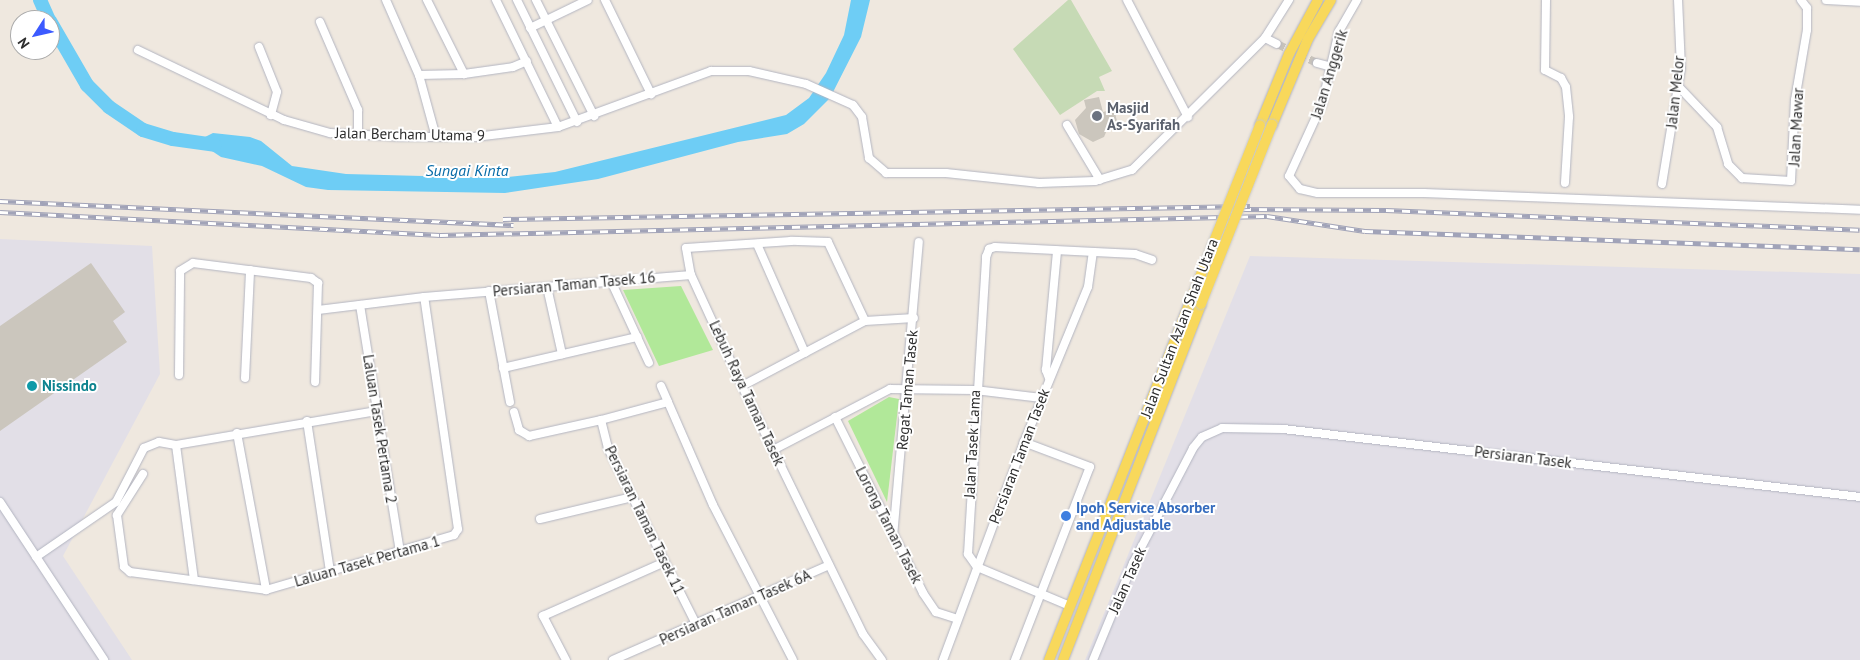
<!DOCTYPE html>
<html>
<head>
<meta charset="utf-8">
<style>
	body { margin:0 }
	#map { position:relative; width:1860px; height:660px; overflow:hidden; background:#efe8df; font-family:"PT Sans",sans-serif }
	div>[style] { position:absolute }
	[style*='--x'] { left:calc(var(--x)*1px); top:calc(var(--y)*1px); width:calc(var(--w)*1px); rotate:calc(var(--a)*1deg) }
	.industrial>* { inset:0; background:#e2dfe7 }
	.green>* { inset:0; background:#b1e899 }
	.cemetery>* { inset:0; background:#c6dab5 }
	.water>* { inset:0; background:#6ecdf5 }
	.river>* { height:14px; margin:-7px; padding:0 7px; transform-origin:7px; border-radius:7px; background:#6ecdf5 }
	.building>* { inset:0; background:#cbc6bd }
	.minor-tunnel>* { height:8px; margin-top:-4px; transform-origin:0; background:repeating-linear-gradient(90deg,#c8c3bb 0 8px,transparent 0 12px) }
	.roads { filter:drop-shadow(0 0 1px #b3b5c1) drop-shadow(0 0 1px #b3b5c1) }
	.minor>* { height:8px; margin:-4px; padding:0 4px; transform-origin:4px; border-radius:4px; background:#fff }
	.major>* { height:10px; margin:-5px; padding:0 5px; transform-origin:5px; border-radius:5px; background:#f8d85b }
	.rail>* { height:4.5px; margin-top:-2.25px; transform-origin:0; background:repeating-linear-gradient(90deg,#fff 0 8px,#a1a3b8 0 16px); box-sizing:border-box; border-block:1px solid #a1a3b8 }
	.bridges { filter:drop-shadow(0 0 1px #c8c8c8) drop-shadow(0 0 1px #c8c8c8) }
	.major-bridge>* { height:10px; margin:-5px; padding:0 5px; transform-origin:5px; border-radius:5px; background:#f8d85b }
	.dots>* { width:14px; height:14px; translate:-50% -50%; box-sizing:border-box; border:2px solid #fff; border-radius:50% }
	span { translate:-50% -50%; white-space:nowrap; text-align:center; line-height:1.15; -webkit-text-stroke:4px #fff; paint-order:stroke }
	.street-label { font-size:15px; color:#2d2d2d }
	.worship-label { font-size:15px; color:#5b616d; font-weight:700 }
	.left { translate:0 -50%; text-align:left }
	.culture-label { font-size:15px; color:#0d838f; font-weight:700 }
	.shop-label { font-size:15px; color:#366cbe; font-weight:700 }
	.water-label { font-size:16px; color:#076ba7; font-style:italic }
	.north { position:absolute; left:10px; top:10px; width:50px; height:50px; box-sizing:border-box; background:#fff; border:1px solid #ababab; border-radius:50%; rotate:235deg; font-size:14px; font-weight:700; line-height:20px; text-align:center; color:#2d2d2d }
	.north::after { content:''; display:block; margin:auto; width:18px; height:22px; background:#3c5aff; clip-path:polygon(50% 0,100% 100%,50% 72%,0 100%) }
</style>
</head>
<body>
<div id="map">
	<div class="industrial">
		<div style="clip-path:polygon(0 239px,152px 246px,160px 374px,63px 556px,132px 660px,0 660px)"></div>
		<div style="clip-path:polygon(1250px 256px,1860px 274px,1860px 660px,1085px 660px)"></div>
	</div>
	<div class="green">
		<div style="clip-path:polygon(681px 286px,713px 350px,659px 366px,623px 290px)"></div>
		<div style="clip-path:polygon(889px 397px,899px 399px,887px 502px,848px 421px)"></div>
	</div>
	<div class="cemetery">
		<div style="clip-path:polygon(1068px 0,1071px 0,1112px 71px,1099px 77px,1105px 91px,1097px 91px,1060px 115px,1013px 49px)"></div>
	</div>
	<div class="water">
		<div style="clip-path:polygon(851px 0,870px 0,861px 37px,830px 98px,804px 124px,787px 134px,738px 142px,598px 179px,505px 193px,328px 190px,306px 187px,262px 166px,221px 157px,197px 141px,213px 133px,250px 137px,261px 141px,292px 166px,346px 174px,499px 178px,555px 172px,786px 115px,809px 98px,826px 73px,844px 35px)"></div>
	</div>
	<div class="river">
		<div style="--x:40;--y:0;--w:22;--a:66"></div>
		<div style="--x:50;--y:21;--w:74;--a:60"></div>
		<div style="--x:87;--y:85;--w:31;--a:45"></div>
		<div style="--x:109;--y:107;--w:41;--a:34.1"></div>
		<div style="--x:143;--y:130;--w:31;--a:17"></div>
		<div style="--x:173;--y:139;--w:42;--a:8.1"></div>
	</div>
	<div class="building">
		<div style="clip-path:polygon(1099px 97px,1103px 112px,1114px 109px,1117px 121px,1110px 123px,1104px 137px,1093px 142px,1079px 134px,1075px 120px,1086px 108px,1084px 100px)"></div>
		<div style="clip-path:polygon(91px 263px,125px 312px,113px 321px,127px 342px,0 431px,0 326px)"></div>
	</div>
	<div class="minor-tunnel">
		<div style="--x:1277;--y:44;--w:44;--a:25.4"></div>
	</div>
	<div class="roads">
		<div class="minor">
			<div style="--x:386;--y:0;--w:82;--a:66.3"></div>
			<div style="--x:419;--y:75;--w:64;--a:74.7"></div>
			<div style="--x:427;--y:0;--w:83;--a:63.4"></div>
			<div style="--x:496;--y:0;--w:141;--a:64"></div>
			<div style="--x:517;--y:0;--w:136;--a:63.8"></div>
			<div style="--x:536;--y:0;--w:130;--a:63.4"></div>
			<div style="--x:605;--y:0;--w:105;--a:63.9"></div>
			<div style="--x:1127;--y:0;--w:132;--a:62.5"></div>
			<div style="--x:1357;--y:0;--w:36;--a:120"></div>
			<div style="--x:1339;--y:31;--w:75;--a:103.1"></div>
			<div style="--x:1322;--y:104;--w:79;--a:114.6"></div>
			<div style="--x:1289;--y:176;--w:17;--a:50"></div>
			<div style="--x:1300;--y:189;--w:18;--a:13"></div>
			<div style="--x:1318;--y:193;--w:106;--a:0"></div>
			<div style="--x:1424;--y:193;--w:436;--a:2.2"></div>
			<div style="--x:1546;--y:0;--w:70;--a:90.8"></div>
			<div style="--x:1545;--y:70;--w:18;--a:27"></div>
			<div style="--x:1561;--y:78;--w:10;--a:61"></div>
			<div style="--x:1566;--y:87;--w:30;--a:84"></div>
			<div style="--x:1569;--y:117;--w:66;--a:93.5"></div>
			<div style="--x:1826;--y:0;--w:34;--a:3"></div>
			<div style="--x:320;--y:22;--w:96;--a:66.6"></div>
			<div style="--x:358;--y:110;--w:25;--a:90"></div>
			<div style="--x:530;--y:28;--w:64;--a:-25.8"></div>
			<div style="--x:1265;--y:38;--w:13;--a:27"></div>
			<div style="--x:259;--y:47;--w:48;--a:68.2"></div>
			<div style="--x:277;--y:92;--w:24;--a:105"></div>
			<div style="--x:138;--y:50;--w:162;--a:25.6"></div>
			<div style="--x:284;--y:120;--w:48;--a:15.8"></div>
			<div style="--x:330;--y:133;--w:73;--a:3.1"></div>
			<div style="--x:403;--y:137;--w:72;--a:0"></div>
			<div style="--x:475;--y:137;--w:84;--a:-6.9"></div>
			<div style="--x:558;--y:127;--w:163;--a:-20.1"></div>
			<div style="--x:711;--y:71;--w:38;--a:0"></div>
			<div style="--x:749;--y:71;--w:58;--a:12.8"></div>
			<div style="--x:806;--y:84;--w:51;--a:24.1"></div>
			<div style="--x:853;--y:105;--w:15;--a:53"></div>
			<div style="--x:862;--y:117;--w:42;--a:80.3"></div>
			<div style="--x:869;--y:158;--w:23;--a:41"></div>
			<div style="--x:886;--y:173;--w:60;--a:0"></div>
			<div style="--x:946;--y:173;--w:94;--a:6.1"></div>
			<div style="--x:1039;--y:183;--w:56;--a:-2"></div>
			<div style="--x:1095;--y:181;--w:39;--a:-17"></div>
			<div style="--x:1132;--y:170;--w:187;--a:-44.8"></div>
			<div style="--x:1265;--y:38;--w:45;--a:-57.7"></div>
			<div style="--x:1317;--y:63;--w:11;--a:15"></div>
			<div style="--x:419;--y:75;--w:45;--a:-1.3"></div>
			<div style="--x:464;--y:74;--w:49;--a:-8.1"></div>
			<div style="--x:513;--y:67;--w:15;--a:-23"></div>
			<div style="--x:1678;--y:86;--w:57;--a:46.4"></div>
			<div style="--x:1717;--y:127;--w:39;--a:73"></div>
			<div style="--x:1728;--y:164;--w:20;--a:45"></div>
			<div style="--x:1742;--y:178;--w:49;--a:3.5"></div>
			<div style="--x:1791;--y:181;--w:81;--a:-87.2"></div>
			<div style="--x:1795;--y:100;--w:71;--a:-80.3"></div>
			<div style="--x:1807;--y:30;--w:22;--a:-90"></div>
			<div style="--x:1807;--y:8;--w:10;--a:-127"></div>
			<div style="--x:1067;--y:125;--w:64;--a:59"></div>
			<div style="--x:1662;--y:184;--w:118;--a:-80.7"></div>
			<div style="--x:1681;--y:68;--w:68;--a:-92.5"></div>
			<div style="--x:757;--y:244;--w:119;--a:66.2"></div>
			<div style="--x:611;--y:281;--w:90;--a:65.1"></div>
			<div style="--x:547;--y:287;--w:69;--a:77.4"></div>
			<div style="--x:489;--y:291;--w:113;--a:79.3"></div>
			<div style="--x:360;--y:305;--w:250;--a:80.8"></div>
			<div style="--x:318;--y:310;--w:107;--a:-7"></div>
			<div style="--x:424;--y:297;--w:268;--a:-4.7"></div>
			<div style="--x:865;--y:321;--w:87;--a:-115.1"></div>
			<div style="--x:828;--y:242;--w:37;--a:-178"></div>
			<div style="--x:791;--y:241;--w:105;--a:176.2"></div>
			<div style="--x:686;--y:248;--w:27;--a:80"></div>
			<div style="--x:691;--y:275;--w:122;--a:65.3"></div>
			<div style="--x:742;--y:386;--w:276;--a:64"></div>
			<div style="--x:863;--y:634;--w:32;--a:54"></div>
			<div style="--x:503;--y:368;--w:138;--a:-13"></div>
			<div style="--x:179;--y:375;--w:104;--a:-89.4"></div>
			<div style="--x:180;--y:271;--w:15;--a:-32"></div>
			<div style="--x:193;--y:263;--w:119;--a:7.2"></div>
			<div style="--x:311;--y:278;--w:9;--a:36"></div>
			<div style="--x:318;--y:283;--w:99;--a:91.7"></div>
			<div style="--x:245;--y:378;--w:108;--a:-87.3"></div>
			<div style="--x:1049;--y:378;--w:9;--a:-111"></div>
			<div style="--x:1046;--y:370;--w:120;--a:-84.7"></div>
			<div style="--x:661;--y:386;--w:17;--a:66"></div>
			<div style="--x:742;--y:386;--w:139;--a:-27.9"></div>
			<div style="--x:865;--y:321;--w:49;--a:-3.5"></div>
			<div style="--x:514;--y:412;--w:19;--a:74"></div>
			<div style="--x:519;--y:430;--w:12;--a:31"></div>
			<div style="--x:529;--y:436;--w:74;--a:-12.5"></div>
			<div style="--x:835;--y:417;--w:197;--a:63.4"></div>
			<div style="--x:923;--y:593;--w:23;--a:56"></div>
			<div style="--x:936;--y:612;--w:22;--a:18"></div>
			<div style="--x:307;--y:421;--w:153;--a:81.3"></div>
			<div style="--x:237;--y:433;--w:160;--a:79.5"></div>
			<div style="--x:773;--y:450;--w:132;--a:-27.5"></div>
			<div style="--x:890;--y:389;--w:85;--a:0.7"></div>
			<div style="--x:975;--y:390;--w:67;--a:6.8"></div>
			<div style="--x:143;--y:474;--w:49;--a:122.4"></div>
			<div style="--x:117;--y:515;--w:52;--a:82.3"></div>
			<div style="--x:124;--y:567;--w:8;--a:40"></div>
			<div style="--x:130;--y:572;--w:137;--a:7.5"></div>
			<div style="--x:266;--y:590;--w:196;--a:-16.3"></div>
			<div style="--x:454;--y:535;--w:7;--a:-56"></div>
			<div style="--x:458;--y:529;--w:234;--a:-98.3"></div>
			<div style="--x:0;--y:502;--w:189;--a:56.6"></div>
			<div style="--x:540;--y:519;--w:95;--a:-13.4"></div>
			<div style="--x:893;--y:537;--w:296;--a:-85"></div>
			<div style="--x:36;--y:557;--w:97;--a:-34.5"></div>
			<div style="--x:116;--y:502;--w:61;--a:-62.6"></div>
			<div style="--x:144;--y:448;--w:16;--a:-22"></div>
			<div style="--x:159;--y:442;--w:17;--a:10"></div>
			<div style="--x:194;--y:580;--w:136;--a:-97.6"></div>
			<div style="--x:176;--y:445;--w:204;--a:-9.6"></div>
			<div style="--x:1070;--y:606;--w:101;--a:-157.2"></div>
			<div style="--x:977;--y:567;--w:16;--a:-125"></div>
			<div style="--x:968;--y:554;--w:298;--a:-86.5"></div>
			<div style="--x:986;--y:257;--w:9;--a:-69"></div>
			<div style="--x:989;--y:249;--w:6;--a:-18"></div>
			<div style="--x:995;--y:247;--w:140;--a:2.9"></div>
			<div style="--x:1135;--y:254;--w:18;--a:19"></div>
			<div style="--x:696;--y:624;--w:197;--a:-116.6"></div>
			<div style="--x:608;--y:448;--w:29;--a:-104"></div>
			<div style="--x:601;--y:420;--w:69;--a:-15"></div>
			<div style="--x:668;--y:402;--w:112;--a:66.4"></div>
			<div style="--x:713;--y:505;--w:174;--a:62.7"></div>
			<div style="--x:566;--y:660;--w:50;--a:-117.6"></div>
			<div style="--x:543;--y:616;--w:133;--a:-23.9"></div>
			<div style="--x:613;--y:660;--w:236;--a:-23.7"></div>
			<div style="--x:943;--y:660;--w:233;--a:-69.6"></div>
			<div style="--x:1024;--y:442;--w:168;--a:-67.6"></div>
			<div style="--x:1088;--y:287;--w:35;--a:-82"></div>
			<div style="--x:1015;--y:660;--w:207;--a:-68.8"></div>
			<div style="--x:1090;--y:467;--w:71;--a:-159.3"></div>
			<div style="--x:1093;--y:660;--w:105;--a:-67.6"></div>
			<div style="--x:1133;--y:563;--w:130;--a:-62.4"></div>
			<div style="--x:1193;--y:448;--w:14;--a:-51"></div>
			<div style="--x:1202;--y:437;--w:22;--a:-24"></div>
			<div style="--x:1222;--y:428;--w:61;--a:0.9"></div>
			<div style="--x:1283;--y:429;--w:581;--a:6.72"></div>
		</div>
		<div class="major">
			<div style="--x:1260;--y:125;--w:77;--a:-67.8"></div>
			<div style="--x:1289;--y:54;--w:61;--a:-61.8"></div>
			<div style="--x:1272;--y:125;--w:93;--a:-67.3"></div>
			<div style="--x:1308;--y:39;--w:45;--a:-59.5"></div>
			<div style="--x:1049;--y:660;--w:385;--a:-68.5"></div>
			<div style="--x:1063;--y:660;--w:382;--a:-68.8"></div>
		</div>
	</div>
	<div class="rail">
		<div style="--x:0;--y:201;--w:514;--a:2.68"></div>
		<div style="--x:1243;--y:209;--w:143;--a:0.4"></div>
		<div style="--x:1386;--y:210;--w:474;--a:2.4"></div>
		<div style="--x:0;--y:212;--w:441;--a:3"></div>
		<div style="--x:440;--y:235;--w:827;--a:-1.32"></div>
		<div style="--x:1267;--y:216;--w:99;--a:8.7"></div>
		<div style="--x:1365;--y:231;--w:495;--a:2.1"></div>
		<div style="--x:503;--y:219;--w:747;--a:-1"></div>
	</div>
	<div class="bridges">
		<div class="major-bridge">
			<div style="--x:1190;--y:302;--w:190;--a:-68.4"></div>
			<div style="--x:1201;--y:304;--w:193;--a:-68.4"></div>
		</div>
	</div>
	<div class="dots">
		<div style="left:1097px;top:116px;background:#6b7280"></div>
		<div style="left:32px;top:386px;background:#0f9aa8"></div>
		<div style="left:1066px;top:516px;background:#3f7fe0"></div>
	</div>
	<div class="street-label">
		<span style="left:1329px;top:74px;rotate:-73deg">Jalan Anggerik</span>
		<span style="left:1675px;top:92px;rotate:-84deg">Jalan Melor</span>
		<span style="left:1796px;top:127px;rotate:-87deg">Jalan Mawar</span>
		<span style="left:410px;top:134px;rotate:1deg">Jalan Bercham Utama 9</span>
		<span style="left:574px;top:284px;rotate:-5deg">Persiaran Taman Tasek 16</span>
		<span style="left:1179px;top:328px;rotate:-69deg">Jalan Sultan Azlan Shah Utara</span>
		<span style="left:907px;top:390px;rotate:-85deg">Regat Taman Tasek</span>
		<span style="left:747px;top:393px;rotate:65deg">Lebuh Raya Taman Tasek</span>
		<span style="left:380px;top:429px;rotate:81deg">Laluan Tasek Pertama 2</span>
		<span style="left:972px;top:444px;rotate:-87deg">Jalan Tasek Lama</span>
		<span style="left:1019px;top:456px;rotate:-69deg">Persiaran Taman Tasek</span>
		<span style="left:1523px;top:457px;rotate:7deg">Persiaran Tasek</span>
		<span style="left:645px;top:520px;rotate:64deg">Persiaran Taman Tasek 11</span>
		<span style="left:889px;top:525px;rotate:63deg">Lorong Taman Tasek</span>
		<span style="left:367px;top:561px;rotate:-16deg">Laluan Tasek Pertama 1</span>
		<span style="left:1127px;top:580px;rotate:-66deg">Jalan Tasek</span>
		<span style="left:735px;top:607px;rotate:-24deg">Persiaran Taman Tasek 6A</span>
	</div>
	<div class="worship-label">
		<span class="left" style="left:1107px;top:116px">Masjid<br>As-Syarifah</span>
	</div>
	<div class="culture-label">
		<span class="left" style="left:42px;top:386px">Nissindo</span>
	</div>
	<div class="shop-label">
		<span class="left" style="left:1076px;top:516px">Ipoh Service Absorber<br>and Adjustable</span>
	</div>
	<div class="water-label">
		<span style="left:467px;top:170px">Sungai Kinta</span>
	</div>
	<div class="north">N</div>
</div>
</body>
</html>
